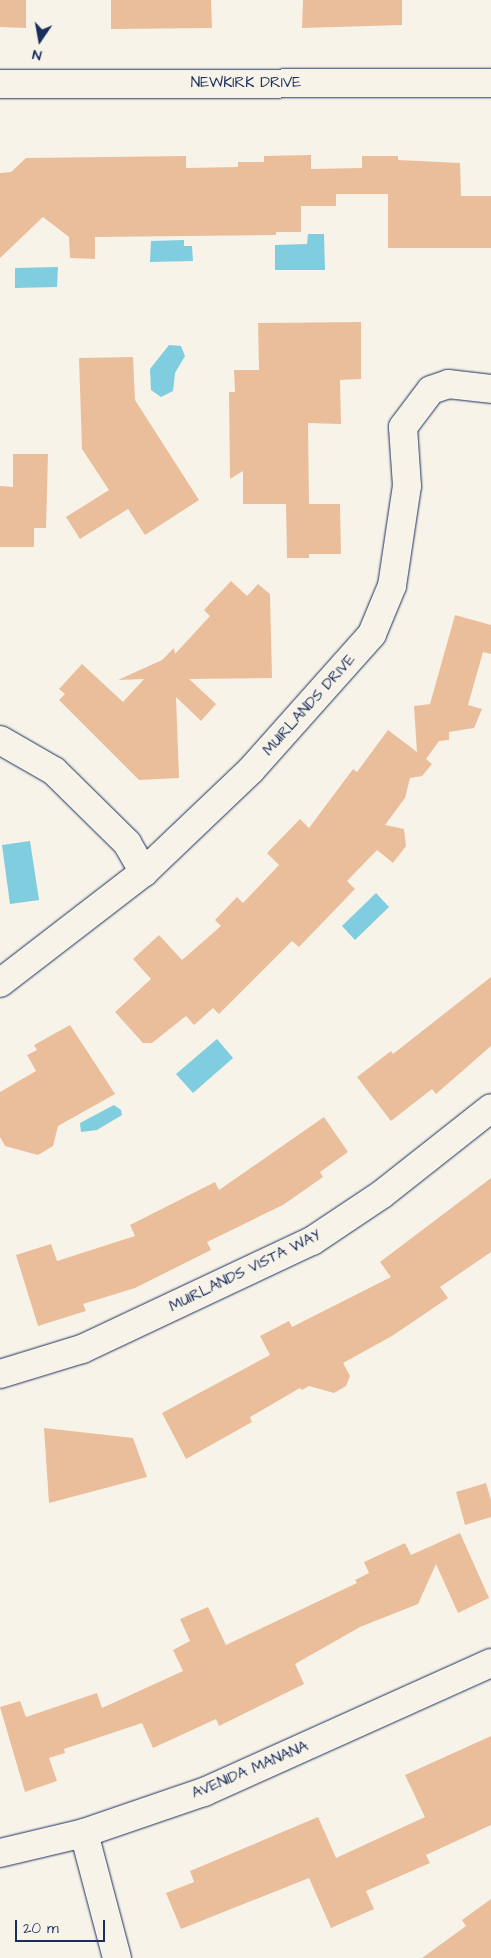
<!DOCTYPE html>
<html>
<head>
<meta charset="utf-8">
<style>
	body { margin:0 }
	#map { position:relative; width:491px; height:1958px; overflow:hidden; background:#f7f3e8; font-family:"Architects Daughter",sans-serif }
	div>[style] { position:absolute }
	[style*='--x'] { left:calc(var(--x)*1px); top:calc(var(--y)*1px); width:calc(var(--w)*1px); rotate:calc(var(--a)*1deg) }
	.water>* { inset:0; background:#7fcdde }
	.building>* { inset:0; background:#ebbe9b }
	.roads { filter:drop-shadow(0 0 1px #1b2f5e) drop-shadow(0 0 1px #1b2f5e) }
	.minor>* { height:28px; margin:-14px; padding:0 14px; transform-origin:14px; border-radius:14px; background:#f7f3e8 }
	span { translate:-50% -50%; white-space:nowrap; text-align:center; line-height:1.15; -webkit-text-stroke:4px #f7f3e8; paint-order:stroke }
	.street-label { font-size:15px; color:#1b2f5e }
	.north { position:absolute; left:15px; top:15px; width:50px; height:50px; -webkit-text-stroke:4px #f7f3e8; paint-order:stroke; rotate:192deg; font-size:14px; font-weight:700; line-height:20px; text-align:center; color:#1b2f5e }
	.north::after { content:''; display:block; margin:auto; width:18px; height:22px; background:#1b2f5e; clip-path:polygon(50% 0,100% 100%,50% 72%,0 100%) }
	.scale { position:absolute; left:15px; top:1920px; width:90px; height:22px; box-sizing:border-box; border:2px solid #1b2f5e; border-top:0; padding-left:6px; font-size:15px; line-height:18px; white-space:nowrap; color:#1b2f5e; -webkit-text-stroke:4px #f7f3e8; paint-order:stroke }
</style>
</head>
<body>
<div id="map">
	<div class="water">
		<div style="clip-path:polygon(308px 234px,324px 234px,325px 270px,275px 270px,275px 245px,307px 244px)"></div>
		<div style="clip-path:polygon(184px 240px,184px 246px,192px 246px,193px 261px,150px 262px,151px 241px)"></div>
		<div style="clip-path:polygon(58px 267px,57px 287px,15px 288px,15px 268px)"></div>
		<div style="clip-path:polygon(169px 345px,181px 346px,185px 356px,175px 373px,173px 391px,161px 397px,151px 390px,150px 369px)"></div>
		<div style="clip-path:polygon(30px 841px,39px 900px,10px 904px,2px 845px)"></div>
		<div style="clip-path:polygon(376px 893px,389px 907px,355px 940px,342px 926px)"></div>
		<div style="clip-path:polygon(217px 1039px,233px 1058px,193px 1093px,176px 1074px)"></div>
		<div style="clip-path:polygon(114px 1105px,121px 1110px,122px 1115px,97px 1130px,81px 1132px,80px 1123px)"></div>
	</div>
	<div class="building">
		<div style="clip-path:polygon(0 0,26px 0,26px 28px,0 27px)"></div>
		<div style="clip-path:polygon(111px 0,211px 0,212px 28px,111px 29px)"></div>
		<div style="clip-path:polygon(303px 0,402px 0,402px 25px,302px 28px)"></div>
		<div style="clip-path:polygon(311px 155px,311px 169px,362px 168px,362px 156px,398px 156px,398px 160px,460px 163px,461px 196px,491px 196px,491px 248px,388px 248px,388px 194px,336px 194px,336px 206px,301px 206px,301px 232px,276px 232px,276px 235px,95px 237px,95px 259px,70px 258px,69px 237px,43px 217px,0 258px,0 173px,11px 172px,26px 158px,186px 156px,186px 168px,238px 167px,238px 162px,264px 162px,264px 156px)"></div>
		<div style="clip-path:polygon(361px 322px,361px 379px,340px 380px,341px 424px,308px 423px,309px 504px,340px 504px,341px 554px,309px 554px,309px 545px,309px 558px,287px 558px,286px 504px,243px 504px,243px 471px,230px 479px,229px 392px,235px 392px,234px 370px,259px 370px,258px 323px)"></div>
		<div style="clip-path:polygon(133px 357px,135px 400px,199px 500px,145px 535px,128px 509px,80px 539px,66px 517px,109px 490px,82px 449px,79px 358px)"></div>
		<div style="clip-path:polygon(13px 454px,48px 454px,46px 528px,34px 528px,34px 547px,0 547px,0 486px,13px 487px)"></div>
		<div style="clip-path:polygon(231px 581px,247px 596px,258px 584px,270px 594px,272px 678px,189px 679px,216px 704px,201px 721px,176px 697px,179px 778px,139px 780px,59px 700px,65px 694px,59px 689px,82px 664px,123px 702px,144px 679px,118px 680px,162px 660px,174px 648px,175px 654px,210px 616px,204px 610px)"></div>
		<div style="clip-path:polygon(455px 615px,491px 625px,491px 654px,483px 652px,468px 705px,482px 709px,474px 728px,449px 732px,449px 740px,439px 741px,426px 759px,432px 764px,422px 776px,410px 778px,405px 798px,385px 825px,404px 829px,406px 846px,393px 863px,377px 850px,347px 881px,355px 889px,299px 947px,292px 941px,219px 1014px,213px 1008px,194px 1025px,186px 1016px,152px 1043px,143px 1043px,115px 1012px,151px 979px,133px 959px,159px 935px,182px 960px,221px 926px,215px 920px,237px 897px,243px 903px,279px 865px,267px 853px,300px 819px,309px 828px,353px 769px,357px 772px,388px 730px,417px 752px,414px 706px,430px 704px)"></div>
		<div style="clip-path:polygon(491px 977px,491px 1046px,436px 1094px,432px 1089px,391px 1121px,357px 1077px,391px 1051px,393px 1054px)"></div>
		<div style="clip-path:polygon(70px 1025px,115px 1094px,58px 1126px,53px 1146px,38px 1155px,5px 1146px,0 1137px,0 1092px,36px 1071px,27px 1055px,37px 1050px,34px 1045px)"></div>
		<div style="clip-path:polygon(324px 1117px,348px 1152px,320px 1172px,323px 1177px,283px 1205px,207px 1242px,211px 1250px,135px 1288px,83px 1304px,86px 1311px,38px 1326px,16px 1255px,51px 1244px,57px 1261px,135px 1236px,130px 1225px,215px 1182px,219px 1190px)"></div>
		<div style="clip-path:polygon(491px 1178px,491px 1252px,440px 1287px,448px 1298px,392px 1336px,343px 1363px,350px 1376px,346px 1386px,334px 1393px,309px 1386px,302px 1390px,300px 1388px,250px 1417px,252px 1422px,186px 1459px,162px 1413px,270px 1355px,260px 1336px,289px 1321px,292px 1327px,391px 1277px,380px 1262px)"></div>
		<div style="clip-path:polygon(44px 1428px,133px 1438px,147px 1477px,49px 1503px)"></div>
		<div style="clip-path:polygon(486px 1483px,491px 1500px,491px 1517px,465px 1525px,456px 1492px)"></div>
		<div style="clip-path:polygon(460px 1533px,489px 1598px,458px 1613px,436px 1564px,418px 1604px,360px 1627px,295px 1664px,304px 1684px,219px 1726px,216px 1719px,153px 1748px,142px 1723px,64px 1749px,65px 1753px,49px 1758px,57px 1781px,25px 1792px,0 1707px,20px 1701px,26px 1717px,97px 1693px,102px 1708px,183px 1671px,173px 1650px,190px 1641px,180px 1619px,208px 1607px,226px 1645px,357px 1583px,355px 1580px,369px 1573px,364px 1562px,405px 1543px,411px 1555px)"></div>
		<div style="clip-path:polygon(491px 1736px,491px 1825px,426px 1855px,430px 1863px,366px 1891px,374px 1909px,331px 1928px,309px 1878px,181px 1929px,166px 1893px,194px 1882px,190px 1871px,318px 1817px,336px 1858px,425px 1817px,405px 1775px)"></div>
		<div style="clip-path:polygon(491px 1899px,491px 1958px,422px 1958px,466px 1926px,462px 1920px)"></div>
	</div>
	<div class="roads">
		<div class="minor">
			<div style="--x:0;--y:84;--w:491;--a:-0.1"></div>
			<div style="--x:0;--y:740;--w:62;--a:29.9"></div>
			<div style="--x:54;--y:771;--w:103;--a:44.6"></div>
			<div style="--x:127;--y:843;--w:34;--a:60"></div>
			<div style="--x:0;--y:983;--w:182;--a:-37.6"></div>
			<div style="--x:144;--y:872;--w:148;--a:-43.6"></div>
			<div style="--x:251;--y:770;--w:182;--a:-48.3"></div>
			<div style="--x:372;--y:634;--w:52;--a:-67.4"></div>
			<div style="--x:392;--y:586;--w:101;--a:-81.5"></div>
			<div style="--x:407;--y:486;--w:59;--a:-93.9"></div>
			<div style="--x:403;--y:427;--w:46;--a:-52.9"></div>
			<div style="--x:431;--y:390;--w:18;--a:-19"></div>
			<div style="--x:448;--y:384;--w:43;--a:6.6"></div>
			<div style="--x:0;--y:1374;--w:86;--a:-17"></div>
			<div style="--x:82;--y:1349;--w:254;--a:-25.2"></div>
			<div style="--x:312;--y:1241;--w:83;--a:-33.7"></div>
			<div style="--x:381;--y:1195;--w:140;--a:-38.3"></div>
			<div style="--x:84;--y:1833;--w:129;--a:75.2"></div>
			<div style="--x:0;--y:1853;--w:86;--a:-13.4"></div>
			<div style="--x:84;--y:1833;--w:127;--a:-18.9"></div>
			<div style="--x:204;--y:1792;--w:315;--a:-24.2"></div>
		</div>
	</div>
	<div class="street-label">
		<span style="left:246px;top:83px">NEWKIRK DRIVE</span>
		<span style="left:309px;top:705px;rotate:-48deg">MUIRLANDS DRIVE</span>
		<span style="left:245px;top:1271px;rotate:-26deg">MUIRLANDS VISTA WAY</span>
		<span style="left:250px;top:1770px;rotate:-23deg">AVENIDA MANANA</span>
	</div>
	<div class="north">N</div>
	<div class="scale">20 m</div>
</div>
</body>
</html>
